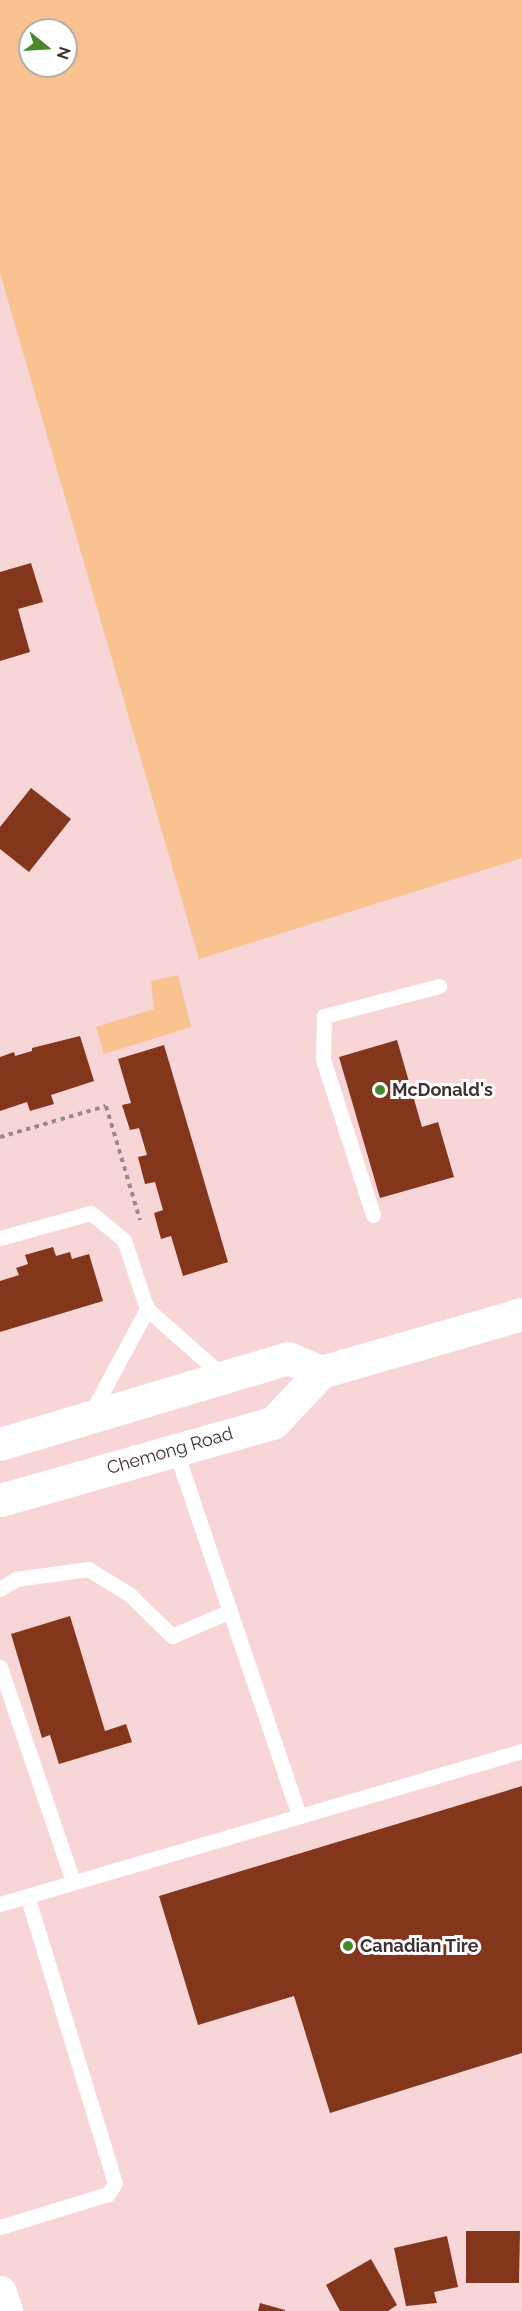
<!DOCTYPE html>
<html>
<head>
<meta charset="utf-8">
<style>
	body { margin:0 }
	#map { position:relative; width:522px; height:2311px; overflow:hidden; background:#f8d5d7; font-family:Raleway,sans-serif }
	div>[style] { position:absolute }
	[style*='--x'] { left:calc(var(--x)*1px); top:calc(var(--y)*1px); width:calc(var(--w)*1px); rotate:calc(var(--a)*1deg) }
	.green>* { inset:0; background:#f8c291 }
	.building>* { inset:0; background:#83361c }
	.path>* { height:4px; margin-top:-2px; transform-origin:0; background:repeating-linear-gradient(90deg,#a08788 0 4.5px,transparent 0 9px) }
	.lane>* { height:15px; margin:-7.5px; padding:0 7.5px; transform-origin:7.5px; border-radius:7.5px; background:#fff }
	.secondary>* { height:33px; margin:-16.5px; padding:0 16.5px; transform-origin:16.5px; border-radius:16.5px; background:#fff }
	.dots>* { width:16px; height:16px; translate:-50% -50%; box-sizing:border-box; border:3px solid #fff; border-radius:50% }
	span { translate:-50% -50%; white-space:nowrap; text-align:center; line-height:1.15; -webkit-text-stroke:6px #fff; paint-order:stroke }
	.poi-label { font-size:18px; color:#403233; font-weight:700 }
	.left { translate:0 -50%; text-align:left }
	.street-label { font-size:18px; color:#403233 }
	.north { position:absolute; left:18px; top:18px; width:60px; height:60px; box-sizing:border-box; background:#fff; border:2px solid #b3adad; border-radius:50%; rotate:108deg; font-size:16px; font-weight:700; line-height:24px; text-align:center; color:#403233 }
	.north::after { content:''; display:block; margin:auto; width:21px; height:27px; background:#47892b; clip-path:polygon(50% 0,100% 100%,50% 72%,0 100%) }
</style>
</head>
<body>
<div id="map">
	<div class="green">
		<div style="clip-path:polygon(evenodd,0 0,522px 0,522px 858px,199px 959px,0 273px,0 0,30px 30px,66px 30px,66px 66px,30px 66px,30px 30px)"></div>
		<div style="clip-path:polygon(178px 975px,191px 1027px,104px 1054px,96px 1027px,154px 1009px,151px 981px)"></div>
	</div>
	<div class="building">
		<div style="clip-path:polygon(31px 563px,43px 602px,18px 609px,30px 652px,0 661px,0 572px)"></div>
		<div style="clip-path:polygon(31px 788px,71px 819px,29px 872px,0 849px,0 827px)"></div>
		<div style="clip-path:polygon(80px 1036px,94px 1081px,51px 1095px,54px 1104px,30px 1111px,27px 1102px,0 1111px,0 1057px,14px 1052px,15px 1056px,32px 1051px,32px 1048px)"></div>
		<div style="clip-path:polygon(397px 1040px,422px 1127px,438px 1122px,454px 1177px,380px 1198px,339px 1057px)"></div>
		<div style="clip-path:polygon(164px 1045px,228px 1262px,183px 1276px,171px 1236px,161px 1239px,154px 1213px,163px 1210px,155px 1182px,145px 1184px,138px 1157px,147px 1155px,139px 1128px,130px 1130px,122px 1105px,131px 1103px,118px 1059px)"></div>
		<div style="clip-path:polygon(53px 1247px,56px 1256px,70px 1252px,72px 1259px,89px 1254px,103px 1301px,0 1332px,0 1281px,19px 1275px,16px 1268px,28px 1264px,25px 1255px)"></div>
		<div style="clip-path:polygon(70px 1616px,105px 1731px,126px 1724px,132px 1742px,59px 1764px,50px 1735px,42px 1738px,11px 1634px)"></div>
		<div style="clip-path:polygon(522px 1786px,522px 2053px,330px 2113px,294px 1996px,198px 2025px,159px 1896px)"></div>
		<div style="clip-path:polygon(466px 2231px,520px 2231px,519px 2283px,466px 2283px)"></div>
		<div style="clip-path:polygon(447px 2236px,458px 2287px,434px 2292px,437px 2303px,406px 2306px,394px 2248px)"></div>
		<div style="clip-path:polygon(371px 2259px,397px 2305px,388px 2311px,340px 2311px,326px 2285px)"></div>
		<div style="clip-path:polygon(260px 2303px,285px 2310px,285px 2311px,258px 2311px)"></div>
	</div>
	<div class="path">
		<div style="--x:0;--y:1137;--w:110;--a:-16.3"></div>
		<div style="--x:106;--y:1106;--w:119;--a:73.4"></div>
	</div>
	<div class="lane">
		<div style="--x:373;--y:1215;--w:164;--a:-107.8"></div>
		<div style="--x:323;--y:1059;--w:43;--a:-88.7"></div>
		<div style="--x:324;--y:1016;--w:119;--a:-14.6"></div>
		<div style="--x:0;--y:1238;--w:94;--a:-15.4"></div>
		<div style="--x:91;--y:1213;--w:43;--a:39.3"></div>
		<div style="--x:124;--y:1240;--w:73;--a:71.6"></div>
		<div style="--x:147;--y:1309;--w:101;--a:41.4"></div>
		<div style="--x:90;--y:1415;--w:120;--a:-61.7"></div>
		<div style="--x:175;--y:1449;--w:386;--a:71.3"></div>
		<div style="--x:0;--y:1589;--w:19;--a:-32"></div>
		<div style="--x:16;--y:1579;--w:73;--a:-7.9"></div>
		<div style="--x:88;--y:1569;--w:48;--a:31.4"></div>
		<div style="--x:129;--y:1594;--w:60;--a:44.3"></div>
		<div style="--x:172;--y:1636;--w:61;--a:-23.2"></div>
		<div style="--x:0;--y:1667;--w:227;--a:71.2"></div>
		<div style="--x:0;--y:1904;--w:544;--a:-16.34"></div>
		<div style="--x:0;--y:2227;--w:113;--a:-17"></div>
		<div style="--x:108;--y:2194;--w:13;--a:-58"></div>
		<div style="--x:115;--y:2183;--w:300;--a:-107"></div>
	</div>
	<div class="secondary">
		<div style="--x:0;--y:1444;--w:301;--a:-16.6"></div>
		<div style="--x:288;--y:1358;--w:36;--a:23"></div>
		<div style="--x:0;--y:1500;--w:284;--a:-15.8"></div>
		<div style="--x:273;--y:1423;--w:70;--a:-46.7"></div>
		<div style="--x:321;--y:1372;--w:209;--a:-16.1"></div>
		<div style="--x:0;--y:2292;--w:20;--a:72"></div>
	</div>
	<div class="dots">
		<div style="left:380px;top:1090px;background:#47892b"></div>
		<div style="left:348px;top:1946px;background:#47892b"></div>
	</div>
	<div class="poi-label">
		<span class="left" style="left:392px;top:1090px">McDonald's</span>
		<span class="left" style="left:360px;top:1946px">Canadian Tire</span>
	</div>
	<div class="street-label">
		<span style="left:170px;top:1451px;rotate:-16deg">Chemong Road</span>
	</div>
	<div class="north">N</div>
</div>
</body>
</html>
